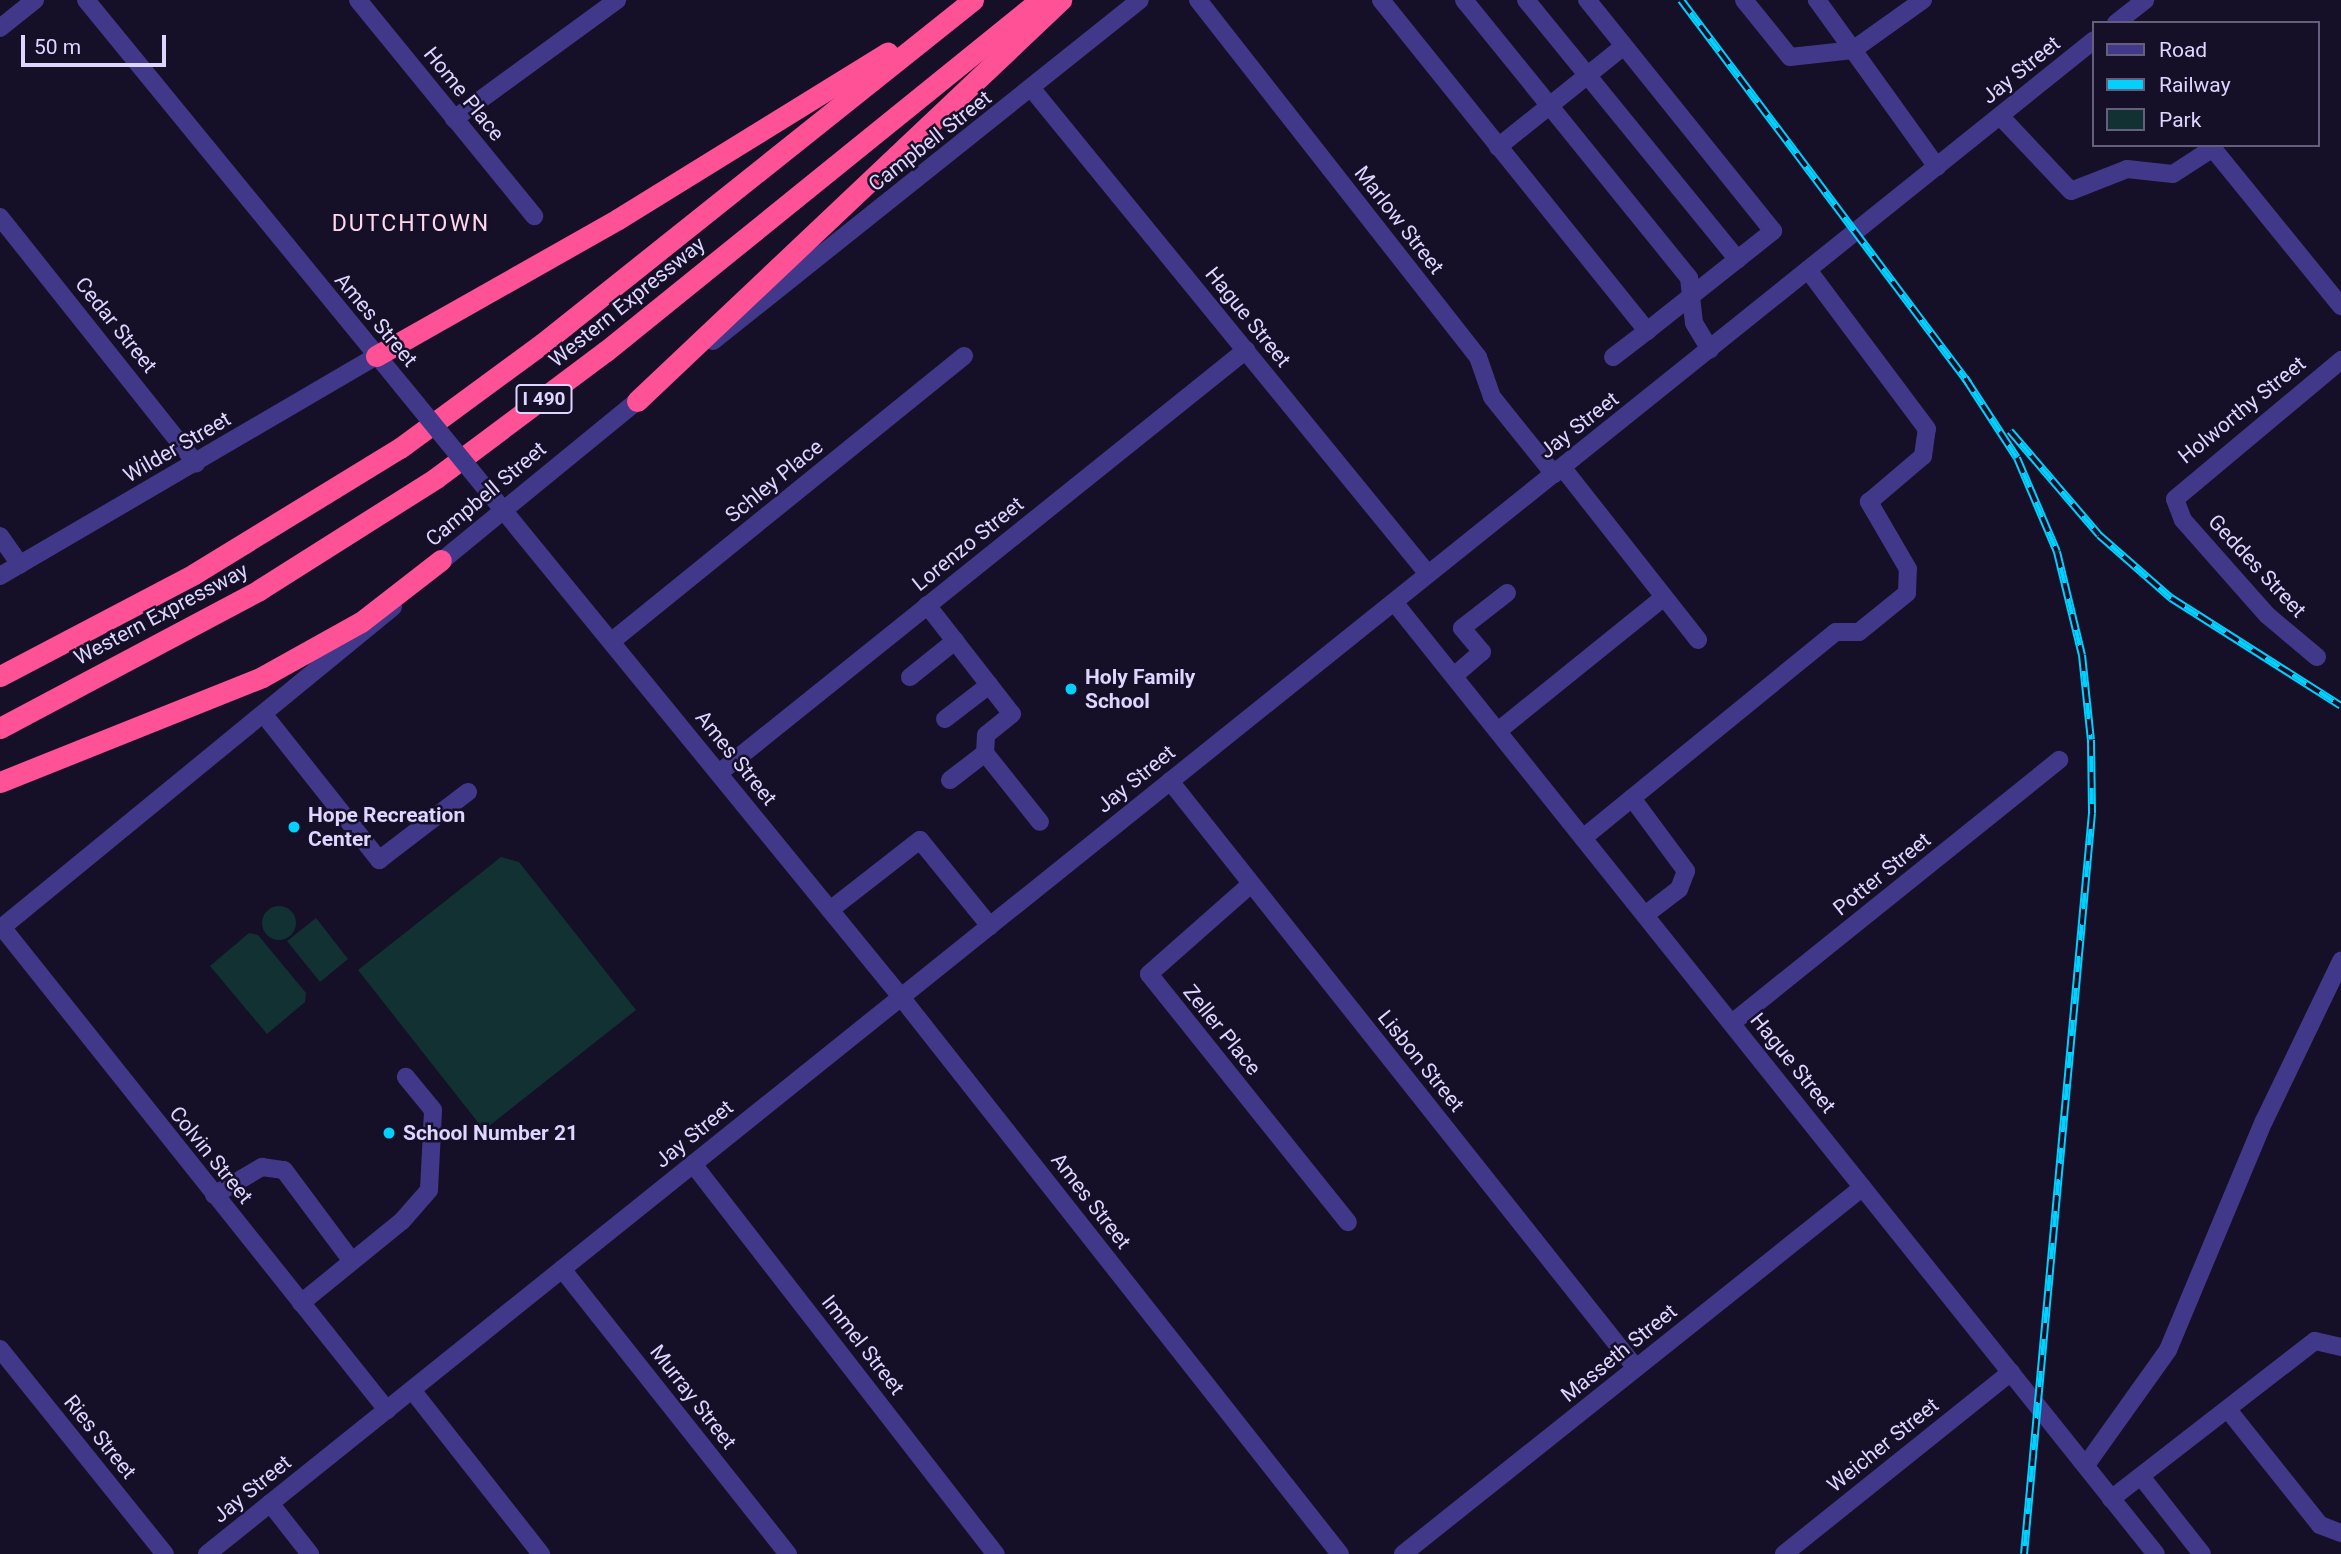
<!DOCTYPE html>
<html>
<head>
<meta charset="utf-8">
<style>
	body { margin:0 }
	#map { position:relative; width:2341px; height:1554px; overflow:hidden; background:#150f28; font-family:Roboto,sans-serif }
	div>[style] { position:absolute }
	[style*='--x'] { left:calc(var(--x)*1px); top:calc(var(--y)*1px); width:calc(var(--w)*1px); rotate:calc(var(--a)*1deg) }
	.green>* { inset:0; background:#113132 }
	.round { border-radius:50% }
	.minor>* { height:18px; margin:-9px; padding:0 9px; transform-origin:9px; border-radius:9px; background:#423889 }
	.highway>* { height:21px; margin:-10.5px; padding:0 10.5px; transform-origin:10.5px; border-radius:10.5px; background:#ff5195 }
	.rail>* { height:8px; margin-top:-4px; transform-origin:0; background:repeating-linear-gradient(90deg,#150f28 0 16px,#02d0ff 0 32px); box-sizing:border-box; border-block:2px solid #02d0ff }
	.minor-bridge>* { height:18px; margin:-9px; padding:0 9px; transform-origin:9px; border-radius:9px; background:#423889 }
	.dots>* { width:19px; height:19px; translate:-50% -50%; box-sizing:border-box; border:4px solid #150f28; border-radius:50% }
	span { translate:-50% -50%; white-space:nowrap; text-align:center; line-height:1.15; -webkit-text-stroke:5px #150f28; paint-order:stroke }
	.shield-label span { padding:2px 5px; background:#150f28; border:2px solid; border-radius:5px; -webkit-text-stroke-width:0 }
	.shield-label { font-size:19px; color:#ded6ff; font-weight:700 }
	.street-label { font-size:21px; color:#ded6ff }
	.poi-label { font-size:21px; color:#ded6ff; font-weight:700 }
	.left { translate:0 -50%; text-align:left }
	.neighbourhood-label { font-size:23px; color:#ffd8ed; letter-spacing:2px }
	.legend { position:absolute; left:2092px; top:21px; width:228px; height:126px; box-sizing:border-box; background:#150f28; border:2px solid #655f7e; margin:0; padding:9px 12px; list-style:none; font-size:21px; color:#ded6ff }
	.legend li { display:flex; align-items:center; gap:14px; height:35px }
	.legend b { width:35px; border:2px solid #655f7e }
	.scale { position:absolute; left:21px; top:35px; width:145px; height:32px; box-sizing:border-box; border:4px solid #ded6ff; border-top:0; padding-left:9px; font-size:21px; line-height:24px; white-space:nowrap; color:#ded6ff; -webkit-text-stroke:5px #150f28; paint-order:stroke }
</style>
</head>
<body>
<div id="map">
	<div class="green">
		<div style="clip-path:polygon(501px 857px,519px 862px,636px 1010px,484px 1130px,358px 970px)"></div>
		<div class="round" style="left:262px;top:906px;width:34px;height:34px"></div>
		<div style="clip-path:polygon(316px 918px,348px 959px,320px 982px,287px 941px)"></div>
		<div style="clip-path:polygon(249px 933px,258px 935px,306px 993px,305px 1002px,267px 1034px,210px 966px)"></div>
	</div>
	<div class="minor">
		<div style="--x:86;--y:0;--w:499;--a:50.7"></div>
		<div style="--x:358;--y:0;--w:279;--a:50.8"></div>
		<div style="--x:1198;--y:0;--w:454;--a:51.9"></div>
		<div style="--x:1478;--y:357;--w:42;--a:70.7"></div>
		<div style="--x:1492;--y:397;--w:99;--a:51.2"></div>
		<div style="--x:1381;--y:0;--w:425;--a:51.2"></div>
		<div style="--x:1647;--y:331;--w:161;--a:-38.4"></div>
		<div style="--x:1773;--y:231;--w:297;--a:-128.8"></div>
		<div style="--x:1464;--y:0;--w:358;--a:51"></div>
		<div style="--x:1689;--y:278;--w:45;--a:83.7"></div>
		<div style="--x:1694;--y:323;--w:31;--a:59"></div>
		<div style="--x:1526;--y:0;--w:335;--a:50.8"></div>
		<div style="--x:1744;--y:0;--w:73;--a:51.1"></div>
		<div style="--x:1790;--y:57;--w:63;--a:-6.3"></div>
		<div style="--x:1853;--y:50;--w:62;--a:-125.8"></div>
		<div style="--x:1923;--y:0;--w:86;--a:144.5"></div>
		<div style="--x:1853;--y:50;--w:144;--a:54.3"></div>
		<div style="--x:2116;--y:23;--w:37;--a:-38"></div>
		<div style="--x:0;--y:28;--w:45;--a:-38.7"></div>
		<div style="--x:1032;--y:89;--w:626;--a:50.77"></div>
		<div style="--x:2000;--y:116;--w:103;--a:46.6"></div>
		<div style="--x:2071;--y:191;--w:60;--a:-21.4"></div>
		<div style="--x:2127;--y:169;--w:46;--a:6.2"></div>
		<div style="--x:2173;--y:174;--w:48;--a:-33"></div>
		<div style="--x:454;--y:119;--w:202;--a:-36.1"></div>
		<div style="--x:2210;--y:145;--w:208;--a:50.9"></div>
		<div style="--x:1498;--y:147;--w:161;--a:-38.7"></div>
		<div style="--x:0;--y:217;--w:315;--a:51.5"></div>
		<div style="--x:713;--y:341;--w:546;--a:-38.61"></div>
		<div style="--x:1613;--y:357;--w:43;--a:-37.4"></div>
		<div style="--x:1562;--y:467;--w:220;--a:51.8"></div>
		<div style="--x:495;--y:500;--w:642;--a:50.75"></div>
		<div style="--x:901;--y:997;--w:709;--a:51.76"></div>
		<div style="--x:0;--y:536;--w:35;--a:55"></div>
		<div style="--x:433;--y:568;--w:276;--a:-39.3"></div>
		<div style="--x:0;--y:576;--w:436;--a:-30.3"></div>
		<div style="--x:1394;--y:602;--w:1219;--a:51.33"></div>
		<div style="--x:927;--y:605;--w:138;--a:52.1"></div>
		<div style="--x:1012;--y:714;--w:33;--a:141"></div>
		<div style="--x:986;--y:735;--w:18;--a:93"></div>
		<div style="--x:985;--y:753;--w:88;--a:51.4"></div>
		<div style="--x:612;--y:641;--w:453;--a:-39"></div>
		<div style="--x:2317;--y:657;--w:65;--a:-140"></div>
		<div style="--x:2267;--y:615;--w:127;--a:-131.5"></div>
		<div style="--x:2183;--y:520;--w:22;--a:-111"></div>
		<div style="--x:2175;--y:499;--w:217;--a:-39.9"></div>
		<div style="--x:1454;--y:676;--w:37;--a:-41"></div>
		<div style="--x:1482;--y:652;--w:31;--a:-130"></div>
		<div style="--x:1462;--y:628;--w:57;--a:-37.9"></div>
		<div style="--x:910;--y:677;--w:58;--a:-38.7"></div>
		<div style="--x:265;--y:716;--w:184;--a:51.6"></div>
		<div style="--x:379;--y:860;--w:112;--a:-37.4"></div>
		<div style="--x:945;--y:719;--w:56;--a:-37.7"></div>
		<div style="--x:1498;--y:731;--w:213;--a:-38.9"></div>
		<div style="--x:719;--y:773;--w:676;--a:-38.75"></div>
		<div style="--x:950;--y:780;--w:44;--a:-37.6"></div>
		<div style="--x:1170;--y:781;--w:749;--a:51.56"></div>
		<div style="--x:1632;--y:798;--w:91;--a:53.5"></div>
		<div style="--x:1686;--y:871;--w:19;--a:111"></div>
		<div style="--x:1679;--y:889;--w:43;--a:142.6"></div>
		<div style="--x:1583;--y:838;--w:326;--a:-39.2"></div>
		<div style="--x:1836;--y:632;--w:23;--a:0"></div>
		<div style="--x:1859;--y:632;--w:62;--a:-39.1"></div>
		<div style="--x:1907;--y:593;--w:24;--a:-88"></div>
		<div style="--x:1908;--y:569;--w:78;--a:-120.2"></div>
		<div style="--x:1869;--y:502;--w:71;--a:-40.4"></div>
		<div style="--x:1923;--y:456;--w:27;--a:-82"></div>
		<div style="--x:1927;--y:429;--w:199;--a:-126.8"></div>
		<div style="--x:1251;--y:884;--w:136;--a:138.6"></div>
		<div style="--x:1149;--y:974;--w:318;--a:51.3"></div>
		<div style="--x:830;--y:910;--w:114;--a:-37.9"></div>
		<div style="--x:920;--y:840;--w:111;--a:50.9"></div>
		<div style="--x:2;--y:927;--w:618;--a:51.44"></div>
		<div style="--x:0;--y:929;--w:508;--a:-39.33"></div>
		<div style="--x:1732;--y:1023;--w:420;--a:-38.8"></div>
		<div style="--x:693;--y:1164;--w:494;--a:52.2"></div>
		<div style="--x:214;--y:1195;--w:56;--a:-30.3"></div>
		<div style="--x:262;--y:1167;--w:22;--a:8"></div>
		<div style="--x:284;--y:1170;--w:112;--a:53.3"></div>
		<div style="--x:562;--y:1269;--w:364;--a:51.6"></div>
		<div style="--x:301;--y:1303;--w:130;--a:-39.1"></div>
		<div style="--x:402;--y:1221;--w:41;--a:-48.9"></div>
		<div style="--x:429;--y:1190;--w:80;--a:-87.1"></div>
		<div style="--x:433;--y:1110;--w:43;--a:-129.3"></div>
		<div style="--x:0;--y:1349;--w:263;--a:51.2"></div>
		<div style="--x:412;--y:1390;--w:209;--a:51.8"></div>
		<div style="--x:2229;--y:1411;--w:146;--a:51.4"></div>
		<div style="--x:2320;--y:1525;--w:22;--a:21"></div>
		<div style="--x:2086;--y:1465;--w:141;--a:-54.5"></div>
		<div style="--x:2168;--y:1350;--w:248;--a:-67.3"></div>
		<div style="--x:2264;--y:1121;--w:178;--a:-64.3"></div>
		<div style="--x:2143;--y:1479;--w:95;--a:51.8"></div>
		<div style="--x:2111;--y:1499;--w:258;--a:-37.8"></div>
		<div style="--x:2315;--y:1341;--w:27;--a:13"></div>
		<div style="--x:270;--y:1503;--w:65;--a:51.9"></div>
		<div style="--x:207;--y:1554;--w:2419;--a:-38.74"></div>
		<div style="--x:1403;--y:1554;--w:588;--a:-38.58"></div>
		<div style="--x:1784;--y:1554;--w:291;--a:-38.7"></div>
	</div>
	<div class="highway">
		<div style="--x:376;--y:356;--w:278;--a:-29.5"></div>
		<div style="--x:618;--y:219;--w:317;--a:-31.7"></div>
		<div style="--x:637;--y:401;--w:584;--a:-43.4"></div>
		<div style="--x:0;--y:676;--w:219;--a:-27.7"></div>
		<div style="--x:194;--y:574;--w:241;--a:-31.5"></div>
		<div style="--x:400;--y:448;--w:177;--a:-36.3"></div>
		<div style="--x:543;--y:343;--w:550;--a:-38.58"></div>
		<div style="--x:0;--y:728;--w:293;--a:-28"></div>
		<div style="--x:259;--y:590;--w:209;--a:-32.3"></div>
		<div style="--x:436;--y:478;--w:212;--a:-36.8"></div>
		<div style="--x:606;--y:351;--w:558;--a:-38.96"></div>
		<div style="--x:0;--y:782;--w:282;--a:-21.8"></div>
		<div style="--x:262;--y:677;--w:113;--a:-29.1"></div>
		<div style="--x:361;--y:622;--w:101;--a:-37.8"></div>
	</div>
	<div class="rail">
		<div style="--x:1681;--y:0;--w:479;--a:53.1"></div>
		<div style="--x:1965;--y:378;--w:95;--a:57"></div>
		<div style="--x:2017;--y:458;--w:102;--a:66.9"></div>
		<div style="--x:2057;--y:552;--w:106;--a:76.4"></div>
		<div style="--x:2082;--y:655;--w:85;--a:84"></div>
		<div style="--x:2091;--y:740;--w:73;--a:89.2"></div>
		<div style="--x:2092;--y:813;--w:744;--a:95.24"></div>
		<div style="--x:2010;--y:431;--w:137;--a:49.4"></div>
		<div style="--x:2099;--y:535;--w:96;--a:41.2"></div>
		<div style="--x:2171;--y:598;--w:201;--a:32.4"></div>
	</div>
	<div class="minor-bridge">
		<div style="--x:402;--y:386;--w:141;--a:50.8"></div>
	</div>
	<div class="dots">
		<div style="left:1071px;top:689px;background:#02d0ff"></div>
		<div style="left:294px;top:827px;background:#02d0ff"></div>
		<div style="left:389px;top:1133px;background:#02d0ff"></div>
	</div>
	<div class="shield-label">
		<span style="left:544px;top:399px">I 490</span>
	</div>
	<div class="street-label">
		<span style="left:2021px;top:70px;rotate:-39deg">Jay Street</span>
		<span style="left:464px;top:94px;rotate:51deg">Home Place</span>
		<span style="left:930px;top:141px;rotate:-38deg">Campbell Street</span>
		<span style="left:1399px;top:220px;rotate:52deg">Marlow Street</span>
		<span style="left:627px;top:302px;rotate:-39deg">Western Expressway</span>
		<span style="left:1248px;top:317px;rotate:51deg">Hague Street</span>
		<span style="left:376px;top:320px;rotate:50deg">Ames Street</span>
		<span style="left:116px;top:325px;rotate:51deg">Cedar Street</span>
		<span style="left:2242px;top:410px;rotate:-39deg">Holworthy Street</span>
		<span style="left:1579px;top:425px;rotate:-38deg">Jay Street</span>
		<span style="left:177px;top:447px;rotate:-30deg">Wilder Street</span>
		<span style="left:774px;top:481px;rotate:-39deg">Schley Place</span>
		<span style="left:486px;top:494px;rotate:-40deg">Campbell Street</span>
		<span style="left:968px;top:544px;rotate:-39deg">Lorenzo Street</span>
		<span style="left:2257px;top:566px;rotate:47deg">Geddes Street</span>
		<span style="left:161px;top:614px;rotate:-28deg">Western Expressway</span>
		<span style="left:736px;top:758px;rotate:51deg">Ames Street</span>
		<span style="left:1136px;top:779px;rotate:-39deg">Jay Street</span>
		<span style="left:1882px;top:874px;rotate:-39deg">Potter Street</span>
		<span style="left:1222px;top:1030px;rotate:51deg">Zeller Place</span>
		<span style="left:1421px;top:1061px;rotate:51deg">Lisbon Street</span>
		<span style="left:1793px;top:1063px;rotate:51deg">Hague Street</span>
		<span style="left:694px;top:1134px;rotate:-39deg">Jay Street</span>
		<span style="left:211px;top:1155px;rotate:51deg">Colvin Street</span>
		<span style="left:1091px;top:1201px;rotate:52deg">Ames Street</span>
		<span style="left:863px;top:1345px;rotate:52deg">Immel Street</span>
		<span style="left:1619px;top:1353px;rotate:-39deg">Masseth Street</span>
		<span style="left:693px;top:1397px;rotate:52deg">Murray Street</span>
		<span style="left:100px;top:1437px;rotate:51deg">Ries Street</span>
		<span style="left:1883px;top:1445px;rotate:-39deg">Weicher Street</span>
		<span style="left:252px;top:1489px;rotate:-39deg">Jay Street</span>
	</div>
	<div class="poi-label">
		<span class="left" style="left:1085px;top:689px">Holy Family<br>School</span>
		<span class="left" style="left:308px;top:827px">Hope Recreation<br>Center</span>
		<span class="left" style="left:403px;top:1133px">School Number 21</span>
	</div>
	<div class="neighbourhood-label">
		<span style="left:411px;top:224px">DUTCHTOWN</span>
	</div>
	<ul class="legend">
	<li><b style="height:9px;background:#423889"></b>Road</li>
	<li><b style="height:9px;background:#02d0ff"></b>Railway</li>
	<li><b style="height:19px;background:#113132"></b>Park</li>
	</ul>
	<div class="scale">50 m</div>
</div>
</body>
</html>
